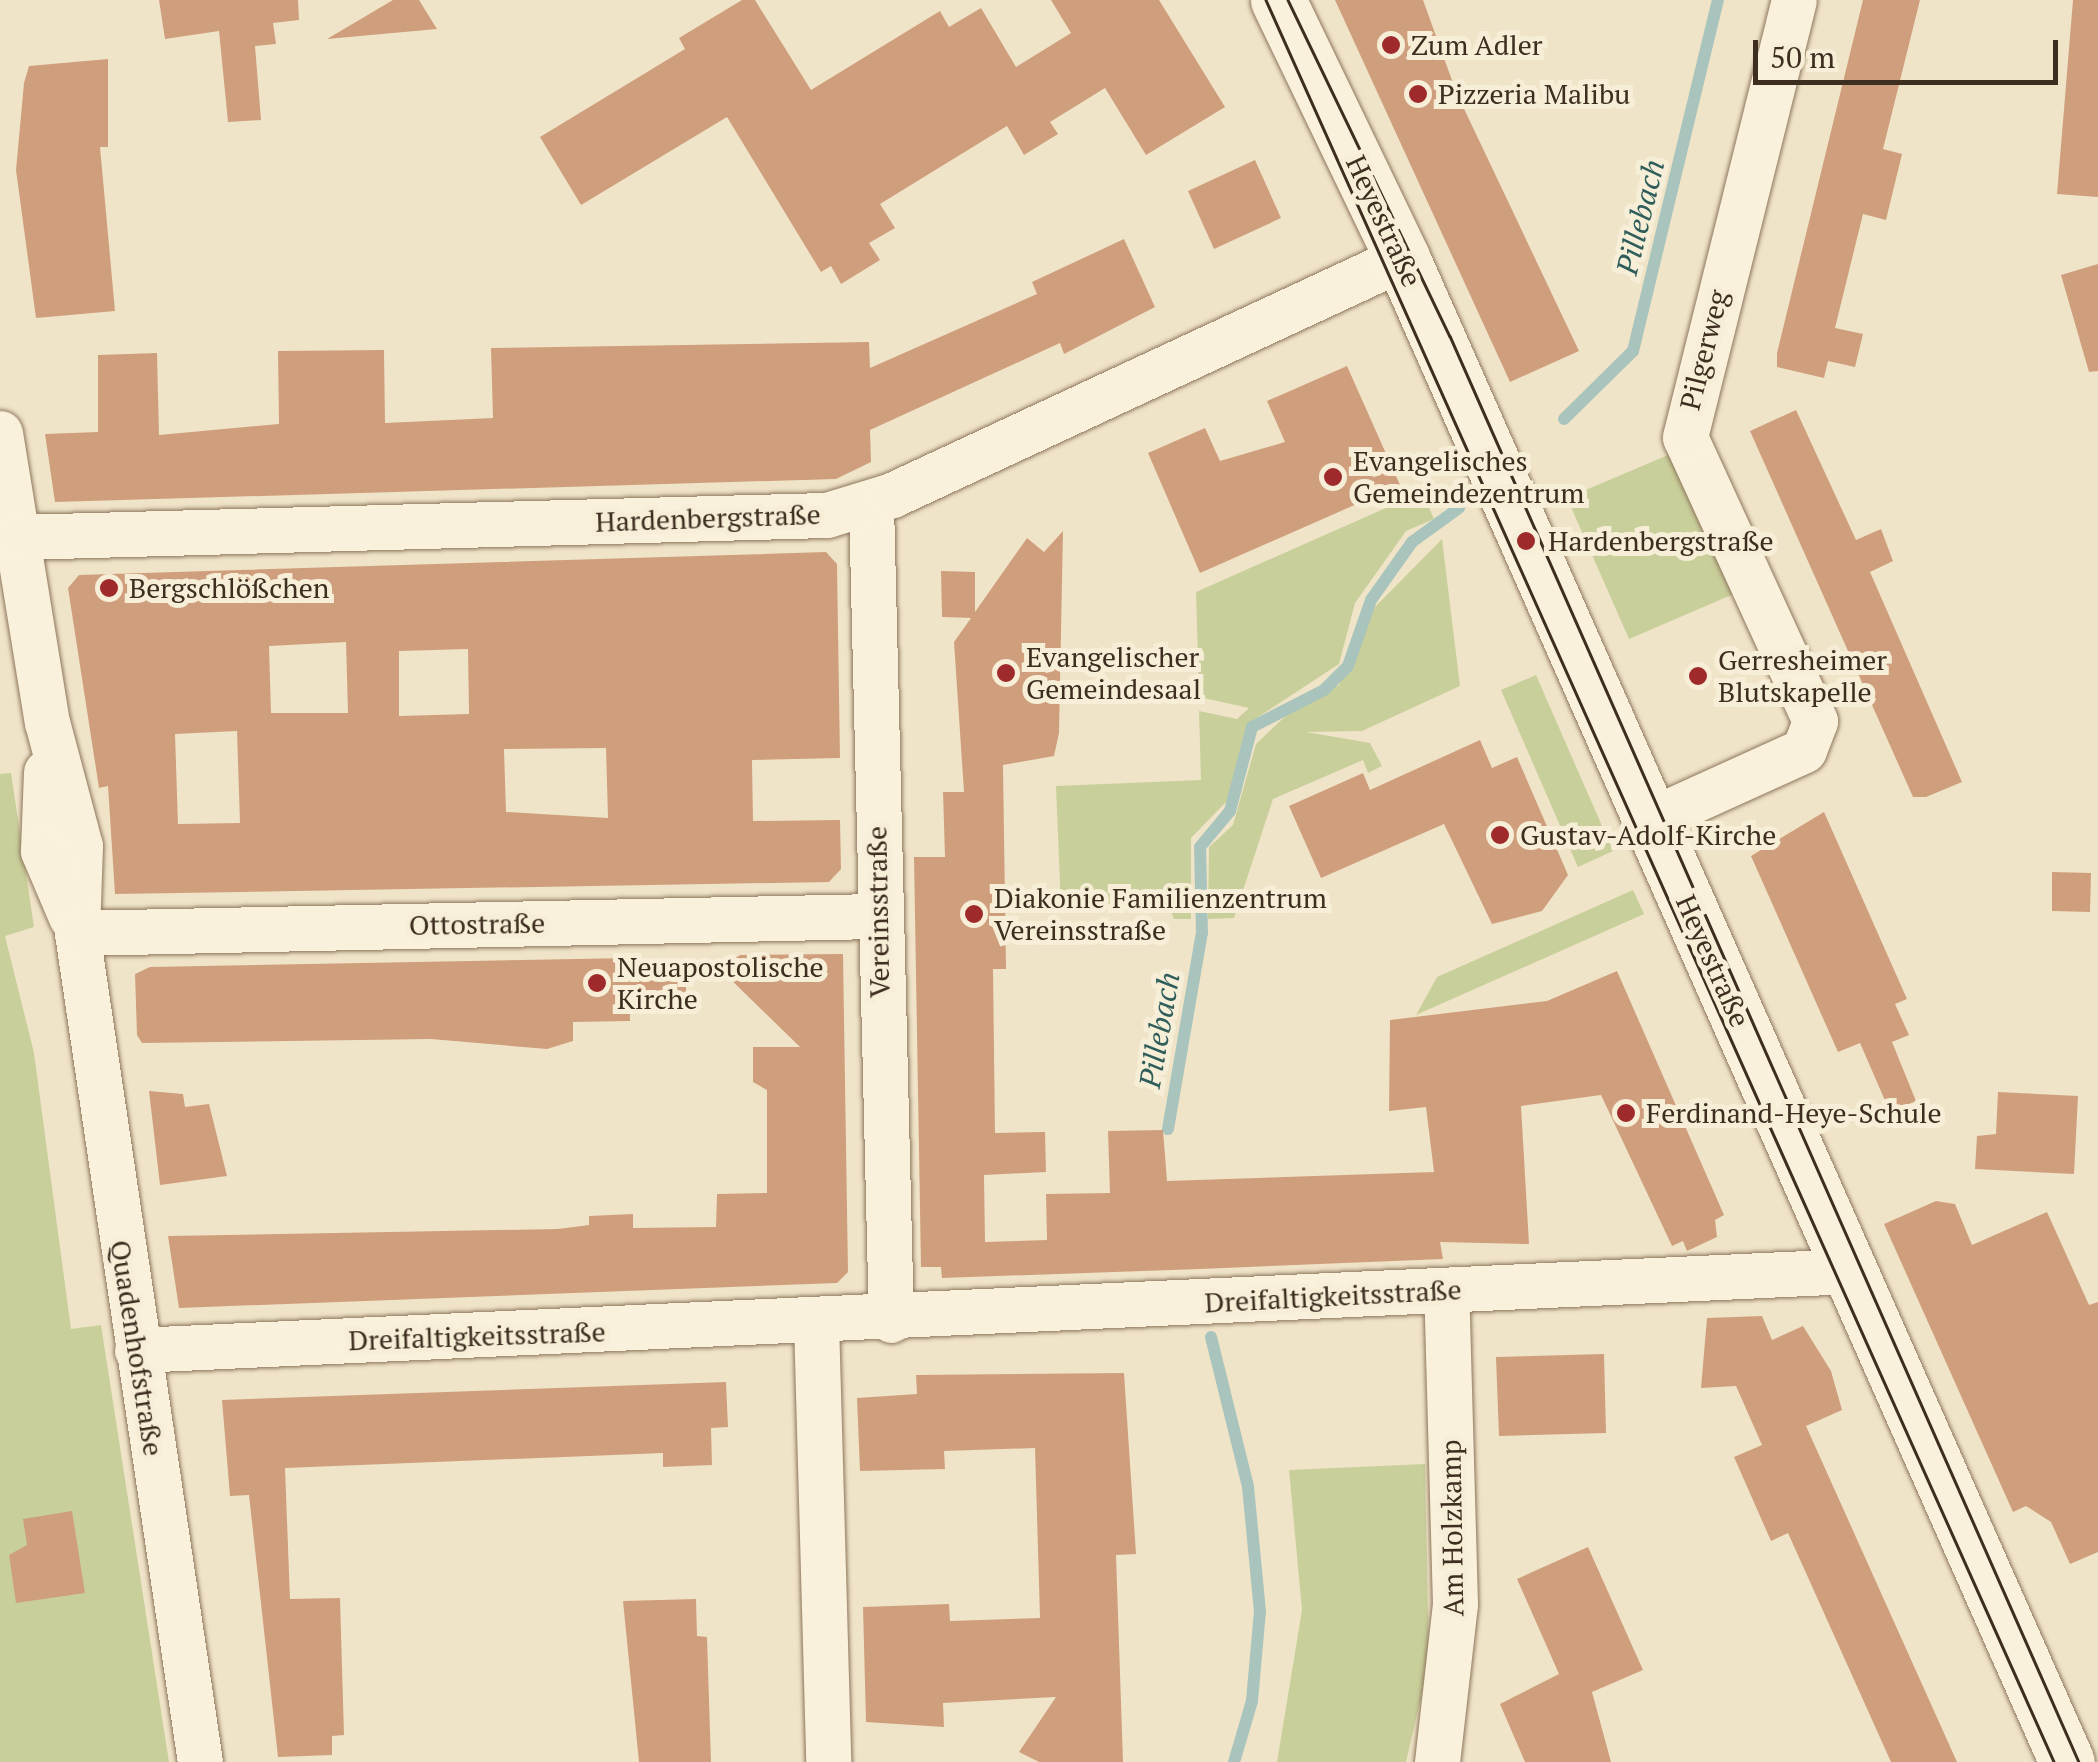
<!DOCTYPE html>
<html>
<head>
<meta charset="utf-8">
<style>
	body { margin:0 }
	#map { position:relative; width:2098px; height:1762px; overflow:hidden; background:#f0e4c8; font-family:"PT Serif",serif }
	div>[style] { position:absolute }
	[style*='--x'] { left:calc(var(--x)*1px); top:calc(var(--y)*1px); width:calc(var(--w)*1px); rotate:calc(var(--a)*1deg) }
	.green>* { inset:0; background:#c9cf9b }
	.stream>* { height:12px; margin:-6px; padding:0 6px; transform-origin:6px; border-radius:6px; background:#a9c4bc }
	.building>* { inset:0; background:#cf9f7d }
	.roads { filter:drop-shadow(0 0 2px #8d765c) drop-shadow(0 0 2px #8d765c) }
	.minor>* { height:45px; margin:-22.5px; padding:0 22.5px; transform-origin:22.5px; border-radius:22.5px; background:#faf1dc }
	.tertiary>* { height:55px; margin:-27.5px; padding:0 27.5px; transform-origin:27.5px; border-radius:27.5px; background:#faf1dc }
	.tram>* { height:2.5px; margin:-1.25px; padding:0 1.25px; transform-origin:1.25px; border-radius:1.25px; background:#3d2e20 }
	.dots>* { width:28px; height:28px; translate:-50% -50%; box-sizing:border-box; border:5px solid #f7eed8; border-radius:50% }
	span { translate:-50% -50%; white-space:nowrap; text-align:center; line-height:1.15; -webkit-text-stroke:10px #f7eed8; paint-order:stroke }
	.poi-label { font-size:28px; color:#3d2e20 }
	.left { translate:0 -50%; text-align:left }
	.street-label { font-size:28px; color:#3d2e20 }
	.water-label { font-size:30px; color:#2f5d5a; font-style:italic }
	.scale { position:absolute; left:1753px; top:40px; width:305px; height:45px; box-sizing:border-box; border:5px solid #3d2e20; border-top:0; padding-left:12px; font-size:30px; line-height:35px; white-space:nowrap; color:#3d2e20; -webkit-text-stroke:8px #f7eed8; paint-order:stroke }
</style>
</head>
<body>
<div id="map">
	<div class="green">
		<div style="clip-path:polygon(1675px 452px,1736px 593px,1629px 639px,1567px 498px)"></div>
		<div style="clip-path:polygon(1422px 492px,1434px 519px,1406px 531px,1355px 603px,1339px 664px,1249px 723px,1228px 800px,1191px 838px,1191px 919px,1174px 919px,1169px 906px,1061px 909px,1056px 786px,1201px 780px,1199px 711px,1237px 719px,1249px 708px,1199px 697px,1196px 592px)"></div>
		<div style="clip-path:polygon(1442px 539px,1460px 686px,1362px 731px,1306px 732px,1370px 743px,1382px 766px,1368px 773px,1363px 760px,1273px 799px,1234px 918px,1208px 919px,1209px 847px,1233px 825px,1256px 744px,1297px 705px,1339px 685px,1375px 607px)"></div>
		<div style="clip-path:polygon(1536px 675px,1613px 851px,1578px 867px,1501px 690px)"></div>
		<div style="clip-path:polygon(11px 773px,34px 927px,5px 936px,34px 1053px,71px 1329px,101px 1325px,169px 1762px,0 1762px,0 774px)"></div>
		<div style="clip-path:polygon(1633px 890px,1644px 914px,1416px 1015px,1437px 977px)"></div>
		<div style="clip-path:polygon(1425px 1464px,1429px 1664px,1406px 1762px,1277px 1762px,1302px 1610px,1289px 1470px)"></div>
	</div>
	<div class="stream">
		<div style="--x:1564;--y:419;--w:97;--a:-44.6"></div>
		<div style="--x:1633;--y:351;--w:361;--a:-76.4"></div>
		<div style="--x:1168;--y:1129;--w:199;--a:-80.2"></div>
		<div style="--x:1202;--y:933;--w:86;--a:-91.3"></div>
		<div style="--x:1200;--y:847;--w:47;--a:-50.2"></div>
		<div style="--x:1230;--y:811;--w:87;--a:-75.3"></div>
		<div style="--x:1252;--y:727;--w:81;--a:-27.2"></div>
		<div style="--x:1324;--y:690;--w:34;--a:-45"></div>
		<div style="--x:1348;--y:666;--w:70;--a:-70.8"></div>
		<div style="--x:1371;--y:600;--w:71;--a:-54.7"></div>
		<div style="--x:1412;--y:542;--w:58;--a:-35.9"></div>
		<div style="--x:1211;--y:1337;--w:154;--a:76.1"></div>
		<div style="--x:1248;--y:1487;--w:125;--a:84.5"></div>
		<div style="--x:1260;--y:1611;--w:90;--a:95.1"></div>
		<div style="--x:1252;--y:1701;--w:64;--a:106.4"></div>
	</div>
	<div class="building">
		<div style="clip-path:polygon(159px 0,298px 0,299px 20px,273px 23px,276px 44px,255px 46px,261px 120px,228px 122px,219px 31px,165px 39px)"></div>
		<div style="clip-path:polygon(393px 0,419px 0,437px 29px,327px 39px)"></div>
		<div style="clip-path:polygon(742px 0,755px 0,811px 90px,940px 11px,949px 27px,981px 8px,1016px 67px,1071px 33px,1051px 0,1159px 0,1225px 107px,1146px 155px,1105px 88px,1050px 122px,1058px 134px,1024px 155px,1007px 126px,880px 204px,895px 228px,869px 243px,880px 260px,841px 284px,831px 266px,821px 272px,727px 117px,581px 205px,540px 137px,685px 49px,679px 38px)"></div>
		<div style="clip-path:polygon(1335px 0,1423px 0,1457px 94px,1579px 351px,1510px 382px)"></div>
		<div style="clip-path:polygon(1863px 0,1920px 0,1883px 149px,1902px 154px,1886px 220px,1863px 214px,1835px 328px,1863px 334px,1855px 367px,1828px 361px,1824px 378px,1777px 367px,1777px 353px)"></div>
		<div style="clip-path:polygon(2073px 0,2098px 0,2098px 197px,2057px 194px)"></div>
		<div style="clip-path:polygon(108px 59px,108px 147px,100px 147px,115px 311px,36px 318px,16px 170px,24px 83px,29px 66px)"></div>
		<div style="clip-path:polygon(1255px 160px,1281px 218px,1214px 249px,1188px 191px)"></div>
		<div style="clip-path:polygon(1124px 239px,1155px 307px,1064px 354px,1060px 343px,870px 430px,871px 462px,836px 479px,55px 502px,45px 434px,98px 432px,98px 355px,157px 353px,159px 435px,279px 424px,278px 351px,384px 350px,385px 423px,493px 418px,491px 348px,869px 342px,870px 368px,1037px 294px,1032px 282px)"></div>
		<div style="clip-path:polygon(2098px 264px,2098px 371px,2089px 372px,2061px 275px)"></div>
		<div style="clip-path:polygon(1347px 366px,1400px 485px,1200px 573px,1148px 453px,1205px 428px,1220px 461px,1285px 442px,1267px 401px)"></div>
		<div style="clip-path:polygon(1796px 410px,1856px 540px,1881px 529px,1893px 561px,1870px 572px,1962px 782px,1926px 797px,1913px 797px,1750px 431px)"></div>
		<div style="clip-path:polygon(1063px 531px,1059px 733px,1054px 756px,1003px 765px,1006px 969px,993px 969px,995px 1133px,1045px 1132px,1046px 1172px,984px 1175px,985px 1242px,1047px 1240px,1046px 1194px,1110px 1193px,1108px 1131px,1163px 1130px,1167px 1181px,1434px 1172px,1426px 1107px,1389px 1111px,1390px 1020px,1547px 1001px,1617px 971px,1724px 1215px,1715px 1220px,1717px 1237px,1687px 1251px,1683px 1241px,1672px 1246px,1601px 1095px,1521px 1106px,1529px 1244px,1440px 1242px,1443px 1259px,1200px 1269px,942px 1278px,941px 1267px,921px 1267px,914px 857px,945px 857px,943px 792px,964px 792px,954px 642px,971px 618px,942px 617px,941px 571px,975px 572px,975px 612px,1027px 538px,1044px 552px)"></div>
		<div style="clip-path:polygon(evenodd,826px 552px,837px 564px,840px 758px,752px 760px,753px 821px,840px 820px,841px 869px,829px 882px,115px 894px,108px 786px,99px 788px,68px 588px,79px 575px,826px 552px,346px 642px,348px 713px,271px 713px,269px 646px,346px 642px,826px 552px,468px 649px,469px 714px,399px 716px,399px 651px,468px 649px,826px 552px,237px 731px,240px 823px,178px 824px,175px 734px,237px 731px,826px 552px,606px 748px,608px 818px,506px 812px,504px 749px,606px 748px)"></div>
		<div style="clip-path:polygon(1480px 740px,1492px 768px,1517px 757px,1568px 875px,1542px 911px,1492px 924px,1444px 824px,1321px 878px,1289px 806px,1363px 773px,1370px 790px)"></div>
		<div style="clip-path:polygon(1824px 812px,1907px 999px,1895px 1004px,1909px 1035px,1892px 1042px,1916px 1101px,1890px 1112px,1860px 1043px,1838px 1052px,1751px 856px)"></div>
		<div style="clip-path:polygon(2052px 872px,2091px 873px,2090px 912px,2052px 911px)"></div>
		<div style="clip-path:polygon(843px 954px,848px 1272px,837px 1283px,179px 1308px,168px 1236px,558px 1229px,589px 1225px,589px 1216px,633px 1214px,633px 1228px,716px 1227px,717px 1194px,767px 1193px,767px 1090px,753px 1082px,753px 1047px,800px 1047px,720px 969px,740px 955px)"></div>
		<div style="clip-path:polygon(629px 958px,630px 971px,686px 969px,686px 1005px,630px 1006px,630px 1021px,573px 1022px,573px 1041px,547px 1049px,431px 1039px,142px 1043px,137px 1035px,135px 974px,150px 967px)"></div>
		<div style="clip-path:polygon(149px 1091px,183px 1094px,185px 1107px,209px 1104px,227px 1176px,160px 1185px)"></div>
		<div style="clip-path:polygon(1998px 1092px,2078px 1096px,2074px 1174px,1975px 1169px,1977px 1136px,1996px 1134px)"></div>
		<div style="clip-path:polygon(1936px 1201px,1955px 1204px,1972px 1245px,2047px 1212px,2089px 1305px,2098px 1302px,2098px 1552px,2070px 1564px,2051px 1522px,2026px 1506px,2013px 1512px,1884px 1224px)"></div>
		<div style="clip-path:polygon(1762px 1316px,1772px 1340px,1803px 1326px,1831px 1371px,1842px 1410px,1806px 1426px,1957px 1762px,1891px 1762px,1788px 1533px,1771px 1541px,1734px 1457px,1762px 1445px,1736px 1386px,1701px 1388px,1707px 1318px)"></div>
		<div style="clip-path:polygon(1604px 1354px,1606px 1433px,1499px 1436px,1496px 1357px)"></div>
		<div style="clip-path:polygon(1124px 1373px,1136px 1554px,1116px 1555px,1123px 1762px,1039px 1762px,1019px 1752px,1056px 1697px,943px 1703px,944px 1727px,866px 1722px,863px 1607px,949px 1604px,950px 1621px,1040px 1618px,1035px 1448px,944px 1451px,945px 1469px,860px 1471px,857px 1398px,917px 1394px,916px 1375px)"></div>
		<div style="clip-path:polygon(726px 1382px,728px 1427px,711px 1428px,712px 1465px,663px 1467px,663px 1453px,285px 1468px,290px 1599px,340px 1598px,344px 1735px,332px 1736px,332px 1755px,278px 1757px,249px 1495px,230px 1496px,222px 1400px)"></div>
		<div style="clip-path:polygon(72px 1511px,85px 1593px,16px 1603px,9px 1555px,27px 1545px,23px 1519px)"></div>
		<div style="clip-path:polygon(1588px 1547px,1643px 1670px,1592px 1692px,1611px 1762px,1525px 1762px,1500px 1704px,1559px 1674px,1517px 1579px)"></div>
		<div style="clip-path:polygon(696px 1599px,697px 1636px,707px 1637px,711px 1762px,639px 1762px,623px 1601px)"></div>
	</div>
	<div class="roads">
		<div class="minor">
			<div style="--x:0;--y:433;--w:293;--a:80.8"></div>
			<div style="--x:47;--y:722;--w:128;--a:75.1"></div>
			<div style="--x:80;--y:846;--w:87;--a:92"></div>
			<div style="--x:77;--y:933;--w:838;--a:81.56"></div>
			<div style="--x:871;--y:504;--w:816;--a:88.6"></div>
			<div style="--x:18;--y:537;--w:809;--a:-1.56"></div>
			<div style="--x:827;--y:515;--w:68;--a:-17.1"></div>
			<div style="--x:892;--y:495;--w:562;--a:-24.92"></div>
			<div style="--x:46;--y:772;--w:79;--a:92.2"></div>
			<div style="--x:43;--y:851;--w:72;--a:67"></div>
			<div style="--x:1650;--y:820;--w:169;--a:-24.4"></div>
			<div style="--x:1804;--y:750;--w:31;--a:-69"></div>
			<div style="--x:1815;--y:721;--w:312;--a:-114.6"></div>
			<div style="--x:1685;--y:437;--w:450;--a:-76"></div>
			<div style="--x:77;--y:933;--w:800;--a:-1.22"></div>
			<div style="--x:816;--y:1321;--w:441;--a:88.4"></div>
			<div style="--x:137;--y:1350;--w:1715;--a:-2.64"></div>
			<div style="--x:1437;--y:1762;--w:159;--a:-83.5"></div>
			<div style="--x:1455;--y:1604;--w:313;--a:-91.6"></div>
		</div>
		<div class="tertiary">
			<div style="--x:1278;--y:0;--w:286;--a:64.3"></div>
			<div style="--x:1402;--y:258;--w:1644;--a:66.15"></div>
		</div>
	</div>
	<div class="tram">
		<div style="--x:1266;--y:0;--w:1930;--a:65.9"></div>
		<div style="--x:1288;--y:0;--w:373;--a:64.3"></div>
		<div style="--x:1450;--y:336;--w:1559;--a:66.2"></div>
	</div>
	<div class="dots">
		<div style="left:1391px;top:45px;background:#9e2a2b"></div>
		<div style="left:1418px;top:94px;background:#9e2a2b"></div>
		<div style="left:1333px;top:477px;background:#9e2a2b"></div>
		<div style="left:1526px;top:541px;background:#9e2a2b"></div>
		<div style="left:109px;top:588px;background:#9e2a2b"></div>
		<div style="left:1006px;top:673px;background:#9e2a2b"></div>
		<div style="left:1698px;top:676px;background:#9e2a2b"></div>
		<div style="left:1500px;top:835px;background:#9e2a2b"></div>
		<div style="left:974px;top:914px;background:#9e2a2b"></div>
		<div style="left:597px;top:983px;background:#9e2a2b"></div>
		<div style="left:1626px;top:1113px;background:#9e2a2b"></div>
	</div>
	<div class="poi-label">
		<span class="left" style="left:1411px;top:45px">Zum Adler</span>
		<span class="left" style="left:1438px;top:94px">Pizzeria Malibu</span>
		<span class="left" style="left:1353px;top:477px">Evangelisches<br>Gemeindezentrum</span>
		<span class="left" style="left:1548px;top:541px">Hardenbergstraße</span>
		<span class="left" style="left:129px;top:588px">Bergschlößchen</span>
		<span class="left" style="left:1026px;top:673px">Evangelischer<br>Gemeindesaal</span>
		<span class="left" style="left:1718px;top:676px">Gerresheimer<br>Blutskapelle</span>
		<span class="left" style="left:1520px;top:835px">Gustav-Adolf-Kirche</span>
		<span class="left" style="left:994px;top:914px">Diakonie Familienzentrum<br>Vereinsstraße</span>
		<span class="left" style="left:617px;top:983px">Neuapostolische<br>Kirche</span>
		<span class="left" style="left:1646px;top:1113px">Ferdinand-Heye-Schule</span>
	</div>
	<div class="street-label">
		<span style="left:1384px;top:221px;rotate:65deg">Heyestraße</span>
		<span style="left:1704px;top:350px;rotate:-76deg">Pilgerweg</span>
		<span style="left:708px;top:518px;rotate:-2deg">Hardenbergstraße</span>
		<span style="left:878px;top:912px;rotate:-91deg">Vereinsstraße</span>
		<span style="left:477px;top:924px;rotate:-1deg">Ottostraße</span>
		<span style="left:1713px;top:961px;rotate:66deg">Heyestraße</span>
		<span style="left:1333px;top:1296px;rotate:-3deg">Dreifaltigkeitsstraße</span>
		<span style="left:477px;top:1336px;rotate:-2deg">Dreifaltigkeitsstraße</span>
		<span style="left:137px;top:1348px;rotate:81deg">Quadenhofstraße</span>
		<span style="left:1452px;top:1528px;rotate:-91deg">Am Holzkamp</span>
	</div>
	<div class="water-label">
		<span style="left:1640px;top:217px;rotate:-76deg">Pillebach</span>
		<span style="left:1159px;top:1030px;rotate:-80deg">Pillebach</span>
	</div>
	<div class="scale">50 m</div>
</div>
</body>
</html>
